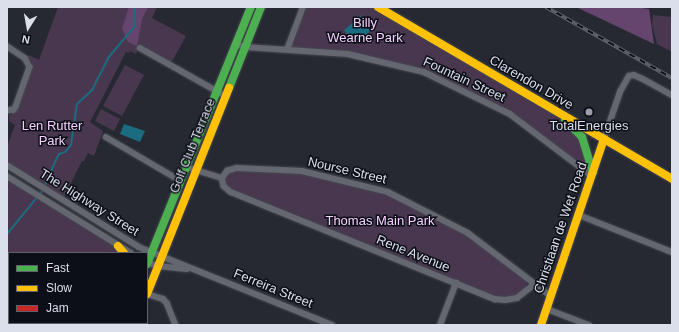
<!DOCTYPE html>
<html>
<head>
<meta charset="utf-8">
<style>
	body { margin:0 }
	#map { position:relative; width:679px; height:332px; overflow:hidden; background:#262932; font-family:Arial,sans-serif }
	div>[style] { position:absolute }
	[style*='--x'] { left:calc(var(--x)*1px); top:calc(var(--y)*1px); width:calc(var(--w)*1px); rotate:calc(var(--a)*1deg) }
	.green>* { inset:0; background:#49374f }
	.forest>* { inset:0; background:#65456e }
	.water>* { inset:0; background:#1b6b81 }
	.stream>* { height:2px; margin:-1px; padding:0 1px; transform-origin:1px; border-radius:1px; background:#1b6b81 }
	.roads { filter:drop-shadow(0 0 1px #444750) drop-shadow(0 0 1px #444750) }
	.street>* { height:5.5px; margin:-2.75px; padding:0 2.75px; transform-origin:2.75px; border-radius:2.75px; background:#64676f }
	.fast>* { height:8px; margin:-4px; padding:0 4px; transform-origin:4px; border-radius:4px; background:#4caf50 }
	.slow>* { height:8px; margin:-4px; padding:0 4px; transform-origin:4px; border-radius:4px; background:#ffc107 }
	.jam>* { height:8px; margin:-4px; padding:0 4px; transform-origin:4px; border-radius:4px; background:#c62828 }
	.rail>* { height:3.5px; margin-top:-1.75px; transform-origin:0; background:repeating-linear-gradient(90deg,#0c0f17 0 6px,#606269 0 12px); box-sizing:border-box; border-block:1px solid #606269 }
	.dots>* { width:11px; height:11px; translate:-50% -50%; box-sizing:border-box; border:2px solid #0c0f17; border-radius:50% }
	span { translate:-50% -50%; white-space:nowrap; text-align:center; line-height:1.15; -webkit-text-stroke:3px #0c0f17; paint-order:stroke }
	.park-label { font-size:13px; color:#f5d1fc }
	.street-label { font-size:13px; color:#dbdfec }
	.poi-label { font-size:13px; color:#dbdfec }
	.frame { position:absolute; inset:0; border:8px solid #dbdfec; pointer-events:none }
	.legend { position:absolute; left:8px; top:252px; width:140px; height:72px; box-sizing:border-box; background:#0c0f17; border:1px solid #5f626c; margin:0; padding:5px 7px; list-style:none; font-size:12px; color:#dbdfec }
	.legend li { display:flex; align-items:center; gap:8px; height:20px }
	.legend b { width:20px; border:1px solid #5f626c }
	.north { position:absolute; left:8px; top:8px; width:40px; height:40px; -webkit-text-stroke:3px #0c0f17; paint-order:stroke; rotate:191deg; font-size:11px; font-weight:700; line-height:16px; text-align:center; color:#dbdfec }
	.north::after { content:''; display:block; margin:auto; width:14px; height:18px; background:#dbdfec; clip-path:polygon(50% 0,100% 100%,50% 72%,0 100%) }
</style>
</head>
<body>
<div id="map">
	<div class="green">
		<div style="clip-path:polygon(58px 7px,157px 7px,152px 18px,186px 36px,171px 63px,139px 49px,136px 54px,130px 51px,129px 53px,126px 52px,90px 122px,103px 131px,94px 156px,88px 153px,84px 161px,82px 161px,64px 197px,7px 162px,7px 147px,15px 125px,9px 121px,9px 115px,13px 114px,32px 63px,28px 57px,29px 55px,39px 60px)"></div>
		<div style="clip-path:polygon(305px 7px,372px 7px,554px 114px,581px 139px,590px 172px,511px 112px,429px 72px,370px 57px,290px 48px)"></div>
		<div style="clip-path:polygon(653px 15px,672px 17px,672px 52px,657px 44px,652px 24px)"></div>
		<div style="clip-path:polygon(125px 65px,144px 75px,122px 116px,103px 106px)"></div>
		<div style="clip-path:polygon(101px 109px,120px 119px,114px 131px,95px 121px)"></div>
		<div style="clip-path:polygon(238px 170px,301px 173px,386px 193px,465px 233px,526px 280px,527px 288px,520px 294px,507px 298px,495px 296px,232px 190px,226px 187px,224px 179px,226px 174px)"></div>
		<div style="clip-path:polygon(7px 178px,117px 248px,121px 253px,9px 253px,9px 323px,120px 323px,119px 325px,7px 325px)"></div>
	</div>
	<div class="forest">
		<div style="clip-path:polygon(129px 7px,148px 7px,142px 19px,137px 46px,128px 42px,122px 28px)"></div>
		<div style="clip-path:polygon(576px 7px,636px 7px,649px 9px,654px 44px)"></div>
	</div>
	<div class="water">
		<div style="clip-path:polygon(362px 15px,369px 24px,367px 26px,371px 31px,368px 33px,371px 37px,365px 43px,361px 38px,358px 41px,354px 36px,351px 39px,344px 30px)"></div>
		<div style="clip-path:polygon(124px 124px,145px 131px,140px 142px,120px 134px)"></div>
	</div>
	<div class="stream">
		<div style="--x:50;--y:173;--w:21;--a:-65"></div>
		<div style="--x:59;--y:154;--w:6;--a:-18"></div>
		<div style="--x:65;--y:152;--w:9;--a:-49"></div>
		<div style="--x:71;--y:145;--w:41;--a:-81.7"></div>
		<div style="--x:77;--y:104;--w:21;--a:-43"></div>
		<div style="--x:92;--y:90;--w:36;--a:-63"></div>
		<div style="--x:108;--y:58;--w:40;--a:-50"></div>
		<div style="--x:134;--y:27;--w:20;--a:-87"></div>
		<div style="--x:7;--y:234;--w:57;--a:-50.7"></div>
		<div style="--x:43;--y:190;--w:9;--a:-69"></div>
	</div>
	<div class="roads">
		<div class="street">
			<div style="--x:235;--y:44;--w:10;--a:17"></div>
			<div style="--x:245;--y:47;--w:103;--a:3.9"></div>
			<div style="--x:348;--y:54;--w:78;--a:13.3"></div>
			<div style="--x:424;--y:72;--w:96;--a:26"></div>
			<div style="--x:510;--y:114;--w:103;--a:37.1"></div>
			<div style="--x:7;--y:46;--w:22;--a:34"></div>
			<div style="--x:25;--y:58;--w:10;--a:61"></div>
			<div style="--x:30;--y:67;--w:42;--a:109.3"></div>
			<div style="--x:16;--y:107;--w:4;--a:124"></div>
			<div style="--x:14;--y:110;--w:7;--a:172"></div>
			<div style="--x:140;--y:48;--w:98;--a:29.2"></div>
			<div style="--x:287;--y:50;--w:46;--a:-69.6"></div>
			<div style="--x:106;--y:137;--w:87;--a:30.4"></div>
			<div style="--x:604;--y:139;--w:50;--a:-71.2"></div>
			<div style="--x:620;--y:92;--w:18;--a:-61"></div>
			<div style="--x:629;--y:76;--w:5;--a:-11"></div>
			<div style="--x:634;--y:75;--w:10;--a:24"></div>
			<div style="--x:643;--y:79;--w:33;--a:29"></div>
			<div style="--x:7;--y:165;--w:155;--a:31.8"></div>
			<div style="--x:139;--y:247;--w:208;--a:22"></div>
			<div style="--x:186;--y:167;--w:38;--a:17"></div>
			<div style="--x:222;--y:178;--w:9;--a:-54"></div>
			<div style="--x:227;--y:171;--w:10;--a:-17"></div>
			<div style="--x:237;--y:168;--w:65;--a:2.6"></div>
			<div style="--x:302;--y:171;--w:89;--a:13.7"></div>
			<div style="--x:388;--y:192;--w:90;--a:27.1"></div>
			<div style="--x:468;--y:233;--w:104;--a:37.2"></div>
			<div style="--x:7;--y:176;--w:146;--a:31.8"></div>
			<div style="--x:222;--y:178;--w:8;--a:76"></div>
			<div style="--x:224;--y:186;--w:9;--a:41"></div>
			<div style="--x:231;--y:192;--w:285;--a:22.1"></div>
			<div style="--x:495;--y:299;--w:10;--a:6"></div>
			<div style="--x:505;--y:300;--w:12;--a:-9"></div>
			<div style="--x:517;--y:298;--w:23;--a:-38"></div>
			<div style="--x:579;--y:215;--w:100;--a:21.7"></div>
			<div style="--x:147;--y:262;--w:12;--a:20"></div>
			<div style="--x:158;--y:266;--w:29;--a:6"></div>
			<div style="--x:147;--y:294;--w:17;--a:17"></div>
			<div style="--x:163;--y:299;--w:6;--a:45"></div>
			<div style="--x:167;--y:303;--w:24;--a:68"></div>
			<div style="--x:547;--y:309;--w:45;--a:20.9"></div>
			<div style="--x:440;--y:325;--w:45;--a:-69.1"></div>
		</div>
		<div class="fast">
			<div style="--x:229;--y:88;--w:87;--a:-68.4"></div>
			<div style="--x:565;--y:120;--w:24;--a:45"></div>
			<div style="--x:582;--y:137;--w:37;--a:73"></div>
			<div style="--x:147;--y:264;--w:277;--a:-68"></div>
			<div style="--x:122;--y:325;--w:2;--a:-63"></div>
		</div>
		<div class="slow">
			<div style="--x:378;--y:7;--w:341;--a:30.3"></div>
			<div style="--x:118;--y:246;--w:9;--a:49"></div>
			<div style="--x:147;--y:294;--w:222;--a:-68.3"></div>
			<div style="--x:541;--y:325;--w:196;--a:-71.3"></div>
		</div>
		<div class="jam">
			<div style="--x:135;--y:325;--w:2;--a:-63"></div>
		</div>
	</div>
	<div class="rail">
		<div style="--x:546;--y:7;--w:145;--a:29.4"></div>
	</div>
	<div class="dots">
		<div style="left:589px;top:112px;background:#9c9fab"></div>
	</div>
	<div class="park-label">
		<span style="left:365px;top:31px">Billy<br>Wearne Park</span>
		<span style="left:52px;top:134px">Len Rutter<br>Park</span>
		<span style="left:380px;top:221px">Thomas Main Park</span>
	</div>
	<div class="street-label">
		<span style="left:464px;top:80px;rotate:25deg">Fountain Street</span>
		<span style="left:531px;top:83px;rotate:30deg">Clarendon Drive</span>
		<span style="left:193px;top:146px;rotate:-68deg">Golf Club Terrace</span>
		<span style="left:347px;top:171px;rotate:13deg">Nourse Street</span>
		<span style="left:89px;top:203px;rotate:32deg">The Highway Street</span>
		<span style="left:561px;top:228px;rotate:-71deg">Christiaan de Wet Road</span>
		<span style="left:413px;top:254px;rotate:22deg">Rene Avenue</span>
		<span style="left:273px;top:289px;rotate:22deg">Ferreira Street</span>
	</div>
	<div class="poi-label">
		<span style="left:589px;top:126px">TotalEnergies</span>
	</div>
	<div class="frame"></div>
	<ul class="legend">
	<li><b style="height:5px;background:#4caf50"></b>Fast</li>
	<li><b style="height:5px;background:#ffc107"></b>Slow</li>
	<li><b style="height:5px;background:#c62828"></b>Jam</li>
	</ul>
	<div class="north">N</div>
</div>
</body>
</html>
